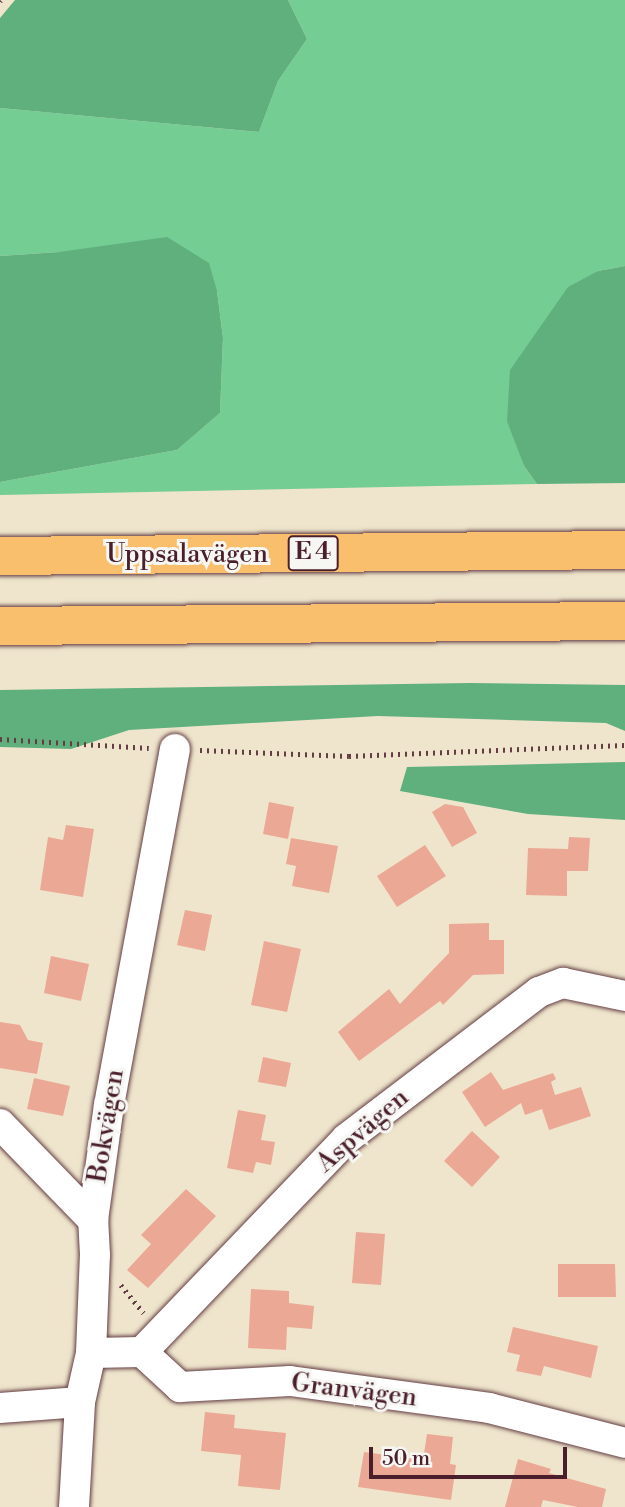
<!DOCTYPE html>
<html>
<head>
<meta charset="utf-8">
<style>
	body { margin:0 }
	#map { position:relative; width:625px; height:1507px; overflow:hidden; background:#efe5cc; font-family:"Libre Bodoni",serif }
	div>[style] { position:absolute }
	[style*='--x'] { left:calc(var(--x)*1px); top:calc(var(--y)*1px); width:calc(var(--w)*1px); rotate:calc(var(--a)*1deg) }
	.green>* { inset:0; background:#74cd93 }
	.forest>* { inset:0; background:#5fb07d }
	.building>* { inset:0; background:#eba895 }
	.path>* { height:4.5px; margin-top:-2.25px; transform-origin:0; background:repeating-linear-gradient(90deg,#633d43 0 2px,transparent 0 7px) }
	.roads { filter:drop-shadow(0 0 2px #633d43) drop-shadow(0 0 2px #633d43) }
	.minor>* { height:30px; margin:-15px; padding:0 15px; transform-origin:15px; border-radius:15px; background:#fff }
	.motorway>* { height:38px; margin:-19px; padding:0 19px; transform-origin:19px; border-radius:19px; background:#f9bf6d }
	span { translate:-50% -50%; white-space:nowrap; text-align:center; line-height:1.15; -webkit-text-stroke:6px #f6f6f2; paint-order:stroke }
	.shield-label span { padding:2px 5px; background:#f6f6f2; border:2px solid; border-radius:5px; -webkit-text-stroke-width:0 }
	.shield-label { font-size:24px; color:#4a1f2b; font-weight:700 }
	.street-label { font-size:26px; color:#4a1f2b }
	.scale { position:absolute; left:369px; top:1447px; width:198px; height:32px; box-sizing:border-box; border:4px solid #4a1f2b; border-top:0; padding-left:9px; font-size:21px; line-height:24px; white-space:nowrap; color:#4a1f2b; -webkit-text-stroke:5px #f6f6f2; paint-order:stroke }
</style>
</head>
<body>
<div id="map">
	<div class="green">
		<div style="clip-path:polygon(288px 0,625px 0,625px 266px,598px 271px,510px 370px,517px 446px,524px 466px,537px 484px,0 495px,0 482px,177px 450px,220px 413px,223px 338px,217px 291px,59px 252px,0 256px,0 108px,259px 132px,278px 81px,307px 39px)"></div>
	</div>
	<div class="forest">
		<div style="clip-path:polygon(15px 0,288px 0,307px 39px,278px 81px,259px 132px,0 108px,0 18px)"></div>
		<div style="clip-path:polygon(167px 237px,209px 263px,217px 291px,223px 338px,220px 413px,177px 450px,0 482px,0 256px,59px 252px)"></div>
		<div style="clip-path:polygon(625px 266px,625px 483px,537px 484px,524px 466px,507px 421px,510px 370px,568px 287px,598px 271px)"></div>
		<div style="clip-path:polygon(470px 683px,625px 685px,625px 731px,606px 723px,378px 716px,129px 730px,71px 749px,0 747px,0 690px)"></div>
		<div style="clip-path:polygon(625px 762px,625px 820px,528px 814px,400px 791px,407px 767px)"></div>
	</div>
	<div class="building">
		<div style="clip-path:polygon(269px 802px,294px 807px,288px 839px,263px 834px)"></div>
		<div style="clip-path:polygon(445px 804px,463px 807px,477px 833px,452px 847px,432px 812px)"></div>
		<div style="clip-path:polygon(66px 825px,94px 829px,83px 897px,40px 890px,48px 837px,63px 840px)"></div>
		<div style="clip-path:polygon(569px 837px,590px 838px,588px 871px,567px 871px,567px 896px,526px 895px,528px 848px,568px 849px)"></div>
		<div style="clip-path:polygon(291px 838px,338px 846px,329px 893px,292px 886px,296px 866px,286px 864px)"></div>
		<div style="clip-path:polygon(425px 845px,446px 876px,397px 907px,377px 876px)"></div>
		<div style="clip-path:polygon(185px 910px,212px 915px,205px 951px,177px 945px)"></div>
		<div style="clip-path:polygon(489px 923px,489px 940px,504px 940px,504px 974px,473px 975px,443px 1005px,440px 1001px,359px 1061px,338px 1032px,389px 989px,400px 1004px,449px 953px,449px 924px)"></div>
		<div style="clip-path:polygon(264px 941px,301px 949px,287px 1012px,251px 1005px)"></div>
		<div style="clip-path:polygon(51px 956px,89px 964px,81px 1001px,44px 993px)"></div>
		<div style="clip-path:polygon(0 1022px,20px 1025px,28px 1040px,43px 1043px,37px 1074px,0 1068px)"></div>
		<div style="clip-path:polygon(263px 1057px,291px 1063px,286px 1087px,258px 1082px)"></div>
		<div style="clip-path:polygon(491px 1072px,503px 1090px,553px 1073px,556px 1079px,551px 1082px,555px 1095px,581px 1087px,591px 1116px,549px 1130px,542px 1109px,525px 1115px,521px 1103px,485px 1127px,462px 1092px)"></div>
		<div style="clip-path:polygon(34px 1078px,70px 1086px,63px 1116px,27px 1109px)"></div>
		<div style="clip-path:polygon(238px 1110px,266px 1115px,261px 1140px,275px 1142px,271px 1165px,256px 1162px,253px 1173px,227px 1168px)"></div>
		<div style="clip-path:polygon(472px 1131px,500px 1157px,472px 1187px,444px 1161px)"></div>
		<div style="clip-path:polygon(186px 1189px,216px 1216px,148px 1288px,127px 1270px,151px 1244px,141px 1235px)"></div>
		<div style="clip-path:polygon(356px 1232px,385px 1234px,381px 1285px,352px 1283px)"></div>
		<div style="clip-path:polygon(558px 1264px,615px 1264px,616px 1297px,558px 1297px)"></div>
		<div style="clip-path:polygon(251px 1289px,289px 1291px,289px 1303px,314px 1306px,312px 1329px,287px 1327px,286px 1350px,248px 1348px)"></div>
		<div style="clip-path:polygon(513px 1327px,598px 1346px,591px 1378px,544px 1366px,541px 1376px,516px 1371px,520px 1355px,507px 1352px)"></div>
		<div style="clip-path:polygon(205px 1412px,235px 1415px,234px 1428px,286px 1433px,280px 1490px,238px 1486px,241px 1455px,201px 1451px)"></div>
		<div style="clip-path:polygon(427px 1434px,453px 1437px,450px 1464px,456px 1465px,451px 1500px,358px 1487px,364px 1452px,423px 1460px)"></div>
		<div style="clip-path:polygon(518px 1459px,551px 1469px,549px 1473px,606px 1489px,602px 1507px,578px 1507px,543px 1500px,541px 1507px,505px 1507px)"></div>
	</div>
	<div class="path">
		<div style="--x:0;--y:1;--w:1;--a:-45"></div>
		<div style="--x:0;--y:739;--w:149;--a:3.5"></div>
		<div style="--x:200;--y:750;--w:149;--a:2.3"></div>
		<div style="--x:349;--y:756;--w:276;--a:-2.3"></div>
		<div style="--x:121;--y:1285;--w:36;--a:51"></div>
	</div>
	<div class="roads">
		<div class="minor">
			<div style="--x:0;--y:1124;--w:134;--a:45.9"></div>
			<div style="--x:142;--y:1352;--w:295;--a:-46.2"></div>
			<div style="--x:346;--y:1139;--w:243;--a:-37.3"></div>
			<div style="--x:539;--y:992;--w:26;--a:-21"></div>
			<div style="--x:563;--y:983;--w:63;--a:11.8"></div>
			<div style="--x:91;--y:1353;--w:51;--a:-1.1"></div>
			<div style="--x:142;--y:1352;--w:52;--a:42.6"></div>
			<div style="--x:180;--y:1387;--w:110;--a:-3.1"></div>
			<div style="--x:290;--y:1381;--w:201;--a:7.7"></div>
			<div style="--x:489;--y:1408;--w:140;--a:14.4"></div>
			<div style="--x:0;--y:1408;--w:80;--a:-4.3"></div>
			<div style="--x:74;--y:1507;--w:105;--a:-86.7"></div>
			<div style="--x:80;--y:1402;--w:50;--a:-77.3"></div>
			<div style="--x:91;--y:1353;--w:98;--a:-87.7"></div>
			<div style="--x:95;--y:1255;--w:35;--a:-93"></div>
			<div style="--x:93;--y:1220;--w:116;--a:-82.1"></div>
			<div style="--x:109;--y:1105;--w:362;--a:-79.5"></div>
		</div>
		<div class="motorway">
			<div style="--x:0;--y:556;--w:625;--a:-0.55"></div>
			<div style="--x:0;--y:626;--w:625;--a:-0.46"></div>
		</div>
	</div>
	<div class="shield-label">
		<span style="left:313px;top:553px">E 4</span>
	</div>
	<div class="street-label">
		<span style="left:187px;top:555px">Uppsalavägen</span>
		<span style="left:107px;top:1126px;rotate:-81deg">Bokvägen</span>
		<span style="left:363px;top:1131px;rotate:-41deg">Aspvägen</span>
		<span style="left:354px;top:1391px;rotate:7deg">Granvägen</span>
	</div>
	<div class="scale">50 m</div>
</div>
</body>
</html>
